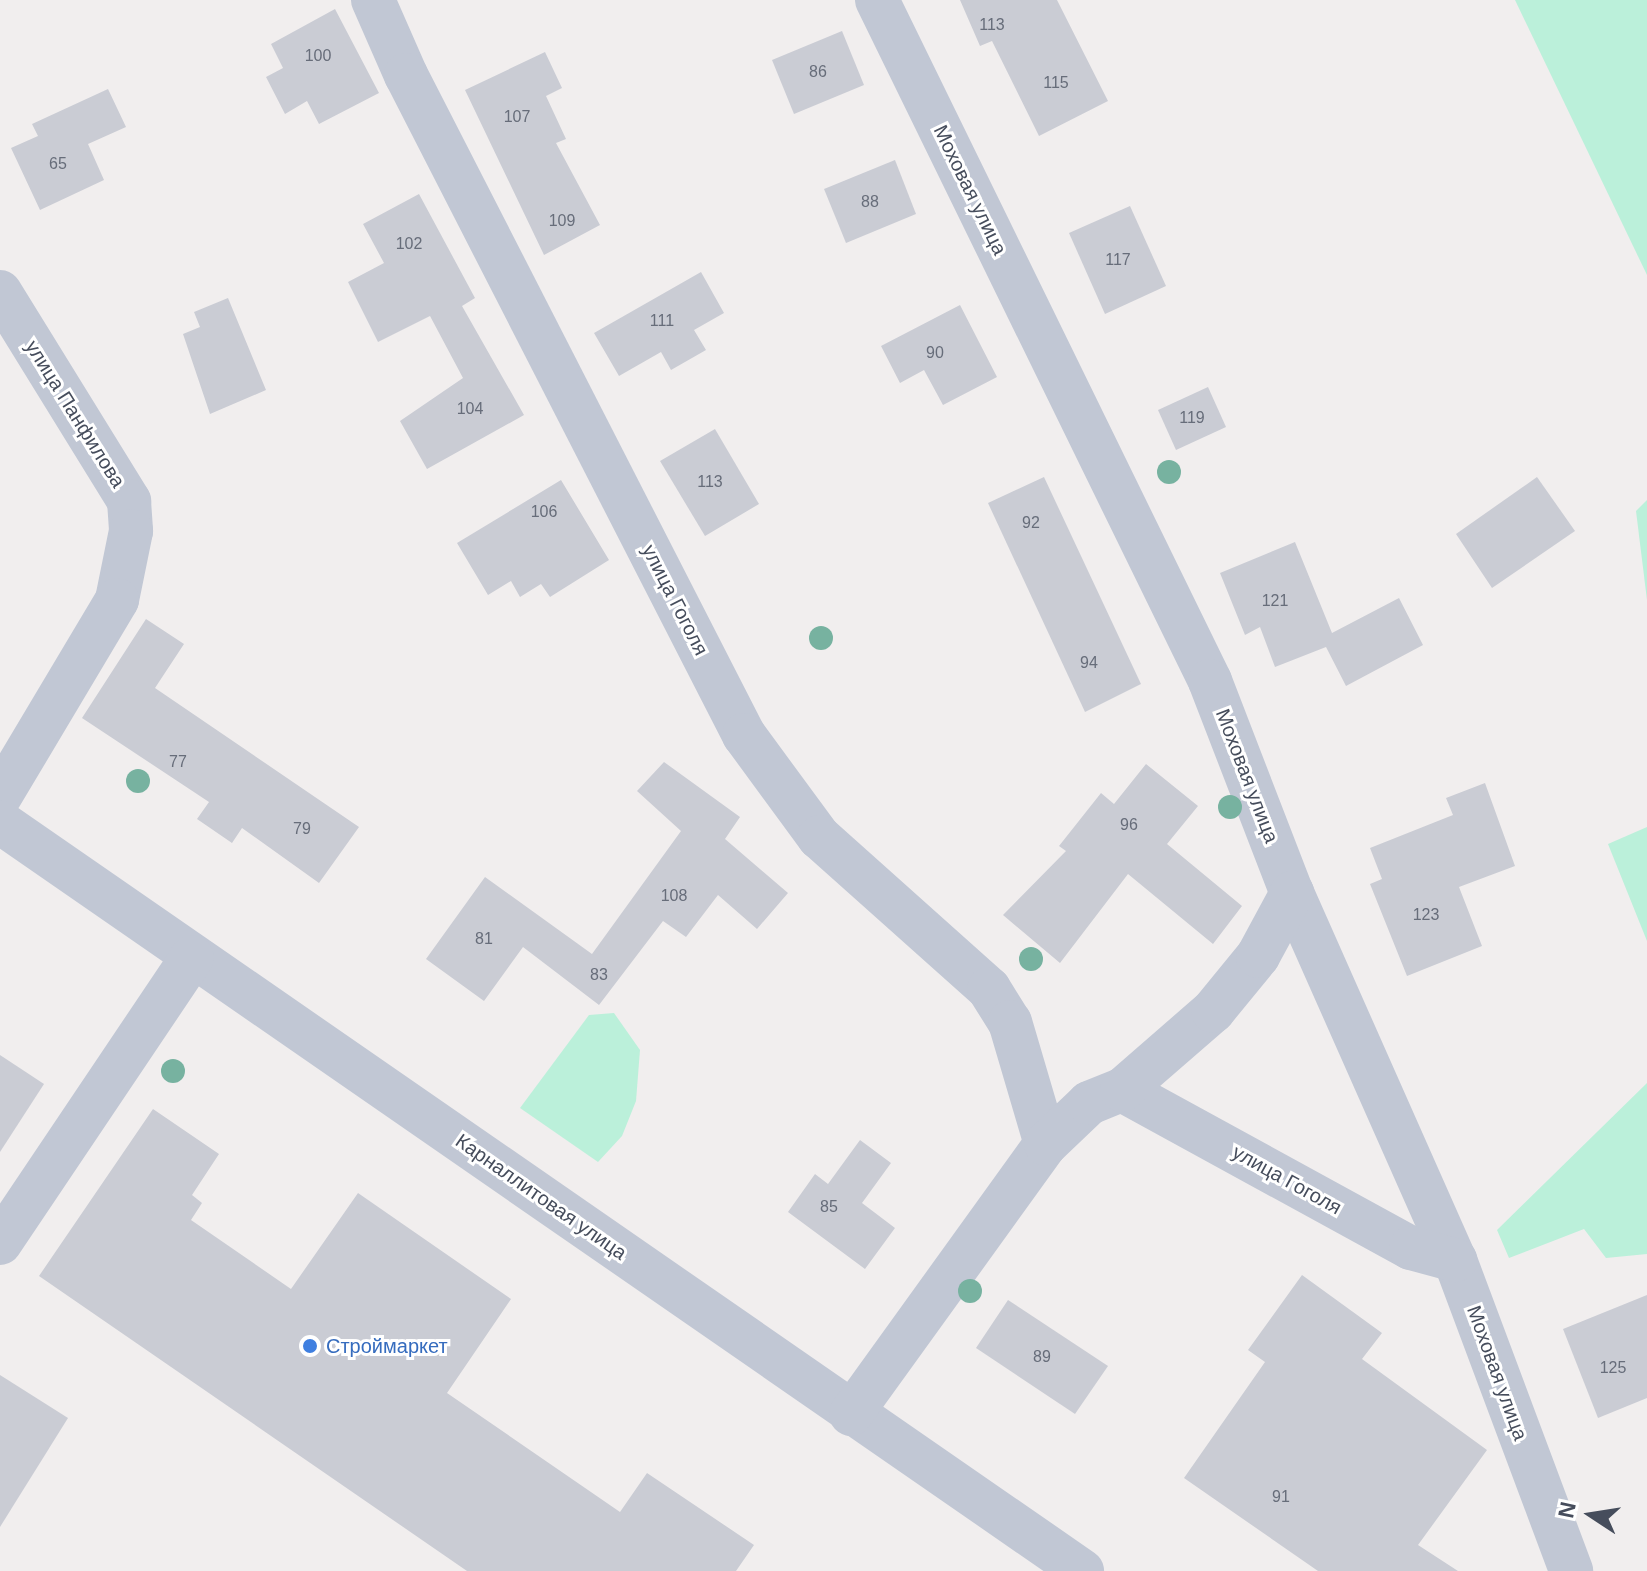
<!DOCTYPE html>
<html>
<head>
<meta charset="utf-8">
<style>
	body { margin:0 }
	#map { position:relative; width:1647px; height:1571px; overflow:hidden; background:#f1eeee; font-family:Arial,sans-serif }
	div>[style] { position:absolute }
	[style*='--x'] { left:calc(var(--x)*1px); top:calc(var(--y)*1px); width:calc(var(--w)*1px); rotate:calc(var(--a)*1deg) }
	.green>* { inset:0; background:#bbf0da }
	.building>* { inset:0; background:#caccd4 }
	.minor>* { height:44px; margin:-22px; padding:0 22px; transform-origin:22px; border-radius:22px; background:#c1c7d4 }
	.trees>* { width:24px; height:24px; margin:-12px; border-radius:50%; background:#77b2a0 }
	.dots>* { width:22px; height:22px; translate:-50% -50%; box-sizing:border-box; border:4px solid #fff; border-radius:50% }
	span { translate:-50% -50%; white-space:nowrap; text-align:center; line-height:1.15; -webkit-text-stroke:6px #fff; paint-order:stroke }
	.number-label { font-size:16px; color:#676d7a }
	.number-label span { -webkit-text-stroke-width:0 }
	.street-label { font-size:20px; color:#464d5c }
	.shop-label { font-size:20px; color:#366cbe }
	.left { translate:0 -50%; text-align:left }
	.north { position:absolute; left:1551px; top:1475px; width:80px; height:80px; -webkit-text-stroke:6px #fff; paint-order:stroke; rotate:282deg; font-size:22px; font-weight:700; line-height:32px; text-align:center; color:#464d5c }
	.north::after { content:''; display:block; margin:auto; width:28px; height:36px; background:#464d5c; clip-path:polygon(50% 0,100% 100%,50% 72%,0 100%) }
</style>
</head>
<body>
<div id="map">
	<div class="green">
		<div style="clip-path:polygon(1515px 0,1647px 0,1647px 275px)"></div>
		<div style="clip-path:polygon(1647px 500px,1647px 600px,1636px 511px)"></div>
		<div style="clip-path:polygon(1647px 827px,1647px 941px,1608px 844px)"></div>
		<div style="clip-path:polygon(614px 1013px,640px 1050px,636px 1101px,622px 1136px,598px 1162px,520px 1108px,589px 1015px)"></div>
		<div style="clip-path:polygon(1647px 1083px,1647px 1254px,1606px 1258px,1584px 1229px,1509px 1258px,1497px 1230px)"></div>
	</div>
	<div class="building">
		<div style="clip-path:polygon(960px 0,1057px 0,1108px 101px,1039px 136px,992px 41px,980px 46px)"></div>
		<div style="clip-path:polygon(335px 9px,379px 93px,319px 124px,307px 101px,285px 114px,266px 77px,283px 68px,271px 44px)"></div>
		<div style="clip-path:polygon(842px 31px,864px 85px,794px 114px,772px 60px)"></div>
		<div style="clip-path:polygon(545px 52px,562px 88px,546px 96px,566px 139px,556px 143px,600px 225px,544px 255px,465px 90px)"></div>
		<div style="clip-path:polygon(108px 89px,126px 127px,88px 144px,104px 180px,40px 210px,11px 148px,38px 136px,32px 124px)"></div>
		<div style="clip-path:polygon(895px 160px,916px 214px,846px 243px,824px 189px)"></div>
		<div style="clip-path:polygon(419px 194px,475px 298px,462px 306px,524px 415px,427px 469px,400px 421px,463px 378px,430px 316px,378px 342px,348px 282px,384px 263px,363px 224px)"></div>
		<div style="clip-path:polygon(1130px 206px,1166px 286px,1105px 314px,1069px 233px)"></div>
		<div style="clip-path:polygon(701px 272px,724px 313px,694px 330px,706px 350px,671px 370px,661px 352px,619px 376px,594px 333px)"></div>
		<div style="clip-path:polygon(228px 298px,266px 390px,210px 414px,183px 334px,200px 327px,194px 312px)"></div>
		<div style="clip-path:polygon(960px 305px,997px 377px,943px 405px,924px 370px,900px 383px,881px 346px)"></div>
		<div style="clip-path:polygon(1208px 387px,1226px 427px,1176px 450px,1158px 410px)"></div>
		<div style="clip-path:polygon(715px 429px,759px 504px,705px 536px,660px 461px)"></div>
		<div style="clip-path:polygon(1044px 477px,1141px 684px,1085px 712px,988px 503px)"></div>
		<div style="clip-path:polygon(1537px 477px,1575px 531px,1492px 588px,1456px 534px)"></div>
		<div style="clip-path:polygon(561px 480px,609px 560px,550px 597px,541px 584px,520px 597px,511px 581px,488px 595px,457px 543px)"></div>
		<div style="clip-path:polygon(1295px 542px,1332px 633px,1399px 598px,1423px 645px,1346px 686px,1326px 647px,1275px 667px,1260px 627px,1245px 635px,1220px 573px)"></div>
		<div style="clip-path:polygon(146px 619px,184px 644px,155px 688px,359px 827px,319px 883px,242px 828px,232px 843px,197px 819px,209px 802px,82px 718px)"></div>
		<div style="clip-path:polygon(664px 762px,740px 817px,725px 839px,788px 893px,757px 929px,718px 895px,686px 937px,663px 921px,599px 1005px,523px 947px,484px 1001px,426px 959px,485px 877px,592px 954px,681px 831px,637px 791px)"></div>
		<div style="clip-path:polygon(1146px 764px,1198px 806px,1167px 844px,1242px 906px,1213px 944px,1128px 874px,1060px 963px,1003px 915px,1066px 851px,1059px 846px,1101px 793px,1114px 804px)"></div>
		<div style="clip-path:polygon(1485px 783px,1515px 866px,1459px 887px,1482px 946px,1407px 976px,1370px 884px,1382px 879px,1370px 848px,1453px 815px,1446px 798px)"></div>
		<div style="clip-path:polygon(0 1055px,44px 1084px,0 1152px)"></div>
		<div style="clip-path:polygon(153px 1109px,219px 1154px,192px 1195px,202px 1203px,191px 1220px,291px 1289px,358px 1193px,511px 1299px,447px 1393px,620px 1512px,647px 1473px,754px 1545px,736px 1571px,467px 1571px,39px 1276px)"></div>
		<div style="clip-path:polygon(860px 1140px,891px 1163px,862px 1203px,895px 1228px,865px 1269px,788px 1212px,815px 1174px,828px 1184px)"></div>
		<div style="clip-path:polygon(1302px 1275px,1382px 1333px,1362px 1359px,1487px 1450px,1418px 1545px,1458px 1571px,1318px 1571px,1184px 1478px,1265px 1362px,1248px 1350px)"></div>
		<div style="clip-path:polygon(1647px 1295px,1647px 1398px,1598px 1418px,1563px 1329px)"></div>
		<div style="clip-path:polygon(1008px 1300px,1108px 1366px,1075px 1414px,976px 1348px)"></div>
		<div style="clip-path:polygon(0 1375px,68px 1418px,0 1527px)"></div>
	</div>
	<div class="minor">
		<div style="--x:373;--y:0;--w:82;--a:66.3"></div>
		<div style="--x:406;--y:75;--w:742;--a:62.88"></div>
		<div style="--x:744;--y:735;--w:127;--a:53.7"></div>
		<div style="--x:819;--y:837;--w:228;--a:41.8"></div>
		<div style="--x:989;--y:989;--w:39;--a:58"></div>
		<div style="--x:1010;--y:1022;--w:127;--a:73.6"></div>
		<div style="--x:877;--y:0;--w:758;--a:63.94"></div>
		<div style="--x:1210;--y:681;--w:227;--a:68.9"></div>
		<div style="--x:1292;--y:893;--w:402;--a:66.1"></div>
		<div style="--x:1455;--y:1260;--w:332;--a:69.5"></div>
		<div style="--x:0;--y:292;--w:246;--a:58.3"></div>
		<div style="--x:129;--y:501;--w:30;--a:86"></div>
		<div style="--x:131;--y:531;--w:70;--a:101.5"></div>
		<div style="--x:117;--y:600;--w:228;--a:120.8"></div>
		<div style="--x:0;--y:822;--w:1316;--a:34.69"></div>
		<div style="--x:1122;--y:1090;--w:329;--a:28.7"></div>
		<div style="--x:1411;--y:1248;--w:46;--a:15.3"></div>
		<div style="--x:0;--y:1243;--w:344;--a:-56.1"></div>
		<div style="--x:851;--y:1414;--w:333;--a:-54.2"></div>
		<div style="--x:1046;--y:1144;--w:59;--a:-43.6"></div>
		<div style="--x:1089;--y:1103;--w:35;--a:-22"></div>
		<div style="--x:1122;--y:1090;--w:121;--a:-41"></div>
		<div style="--x:1213;--y:1011;--w:71;--a:-50.7"></div>
		<div style="--x:1258;--y:956;--w:72;--a:-61.6"></div>
	</div>
	<div class="trees">
		<div style="left:1169px;top:472px"></div>
		<div style="left:821px;top:638px"></div>
		<div style="left:138px;top:781px"></div>
		<div style="left:1230px;top:807px"></div>
		<div style="left:1031px;top:959px"></div>
		<div style="left:173px;top:1071px"></div>
		<div style="left:970px;top:1291px"></div>
	</div>
	<div class="dots">
		<div style="left:310px;top:1346px;background:#3f7fe0"></div>
	</div>
	<div class="number-label">
		<span style="left:992px;top:25px">113</span>
		<span style="left:318px;top:56px">100</span>
		<span style="left:818px;top:72px">86</span>
		<span style="left:1056px;top:83px">115</span>
		<span style="left:517px;top:117px">107</span>
		<span style="left:58px;top:164px">65</span>
		<span style="left:870px;top:202px">88</span>
		<span style="left:562px;top:221px">109</span>
		<span style="left:409px;top:244px">102</span>
		<span style="left:1118px;top:260px">117</span>
		<span style="left:662px;top:321px">111</span>
		<span style="left:935px;top:353px">90</span>
		<span style="left:470px;top:409px">104</span>
		<span style="left:1192px;top:418px">119</span>
		<span style="left:710px;top:482px">113</span>
		<span style="left:544px;top:512px">106</span>
		<span style="left:1031px;top:523px">92</span>
		<span style="left:1275px;top:601px">121</span>
		<span style="left:1089px;top:663px">94</span>
		<span style="left:178px;top:762px">77</span>
		<span style="left:1129px;top:825px">96</span>
		<span style="left:302px;top:829px">79</span>
		<span style="left:674px;top:896px">108</span>
		<span style="left:1426px;top:915px">123</span>
		<span style="left:484px;top:939px">81</span>
		<span style="left:599px;top:975px">83</span>
		<span style="left:829px;top:1207px">85</span>
		<span style="left:1042px;top:1357px">89</span>
		<span style="left:1613px;top:1368px">125</span>
		<span style="left:1281px;top:1497px">91</span>
	</div>
	<div class="street-label">
		<span style="left:970px;top:190px;rotate:64deg">Моховая улица</span>
		<span style="left:75px;top:414px;rotate:58deg">улица Панфилова</span>
		<span style="left:675px;top:600px;rotate:63deg">улица Гоголя</span>
		<span style="left:1247px;top:776px;rotate:69deg">Моховая улица</span>
		<span style="left:1287px;top:1180px;rotate:29deg">улица Гоголя</span>
		<span style="left:541px;top:1197px;rotate:35deg">Карналлитовая улица</span>
		<span style="left:1497px;top:1373px;rotate:70deg">Моховая улица</span>
	</div>
	<div class="shop-label">
		<span class="left" style="left:326px;top:1346px">Строймаркет</span>
	</div>
	<div class="north">N</div>
</div>
</body>
</html>
